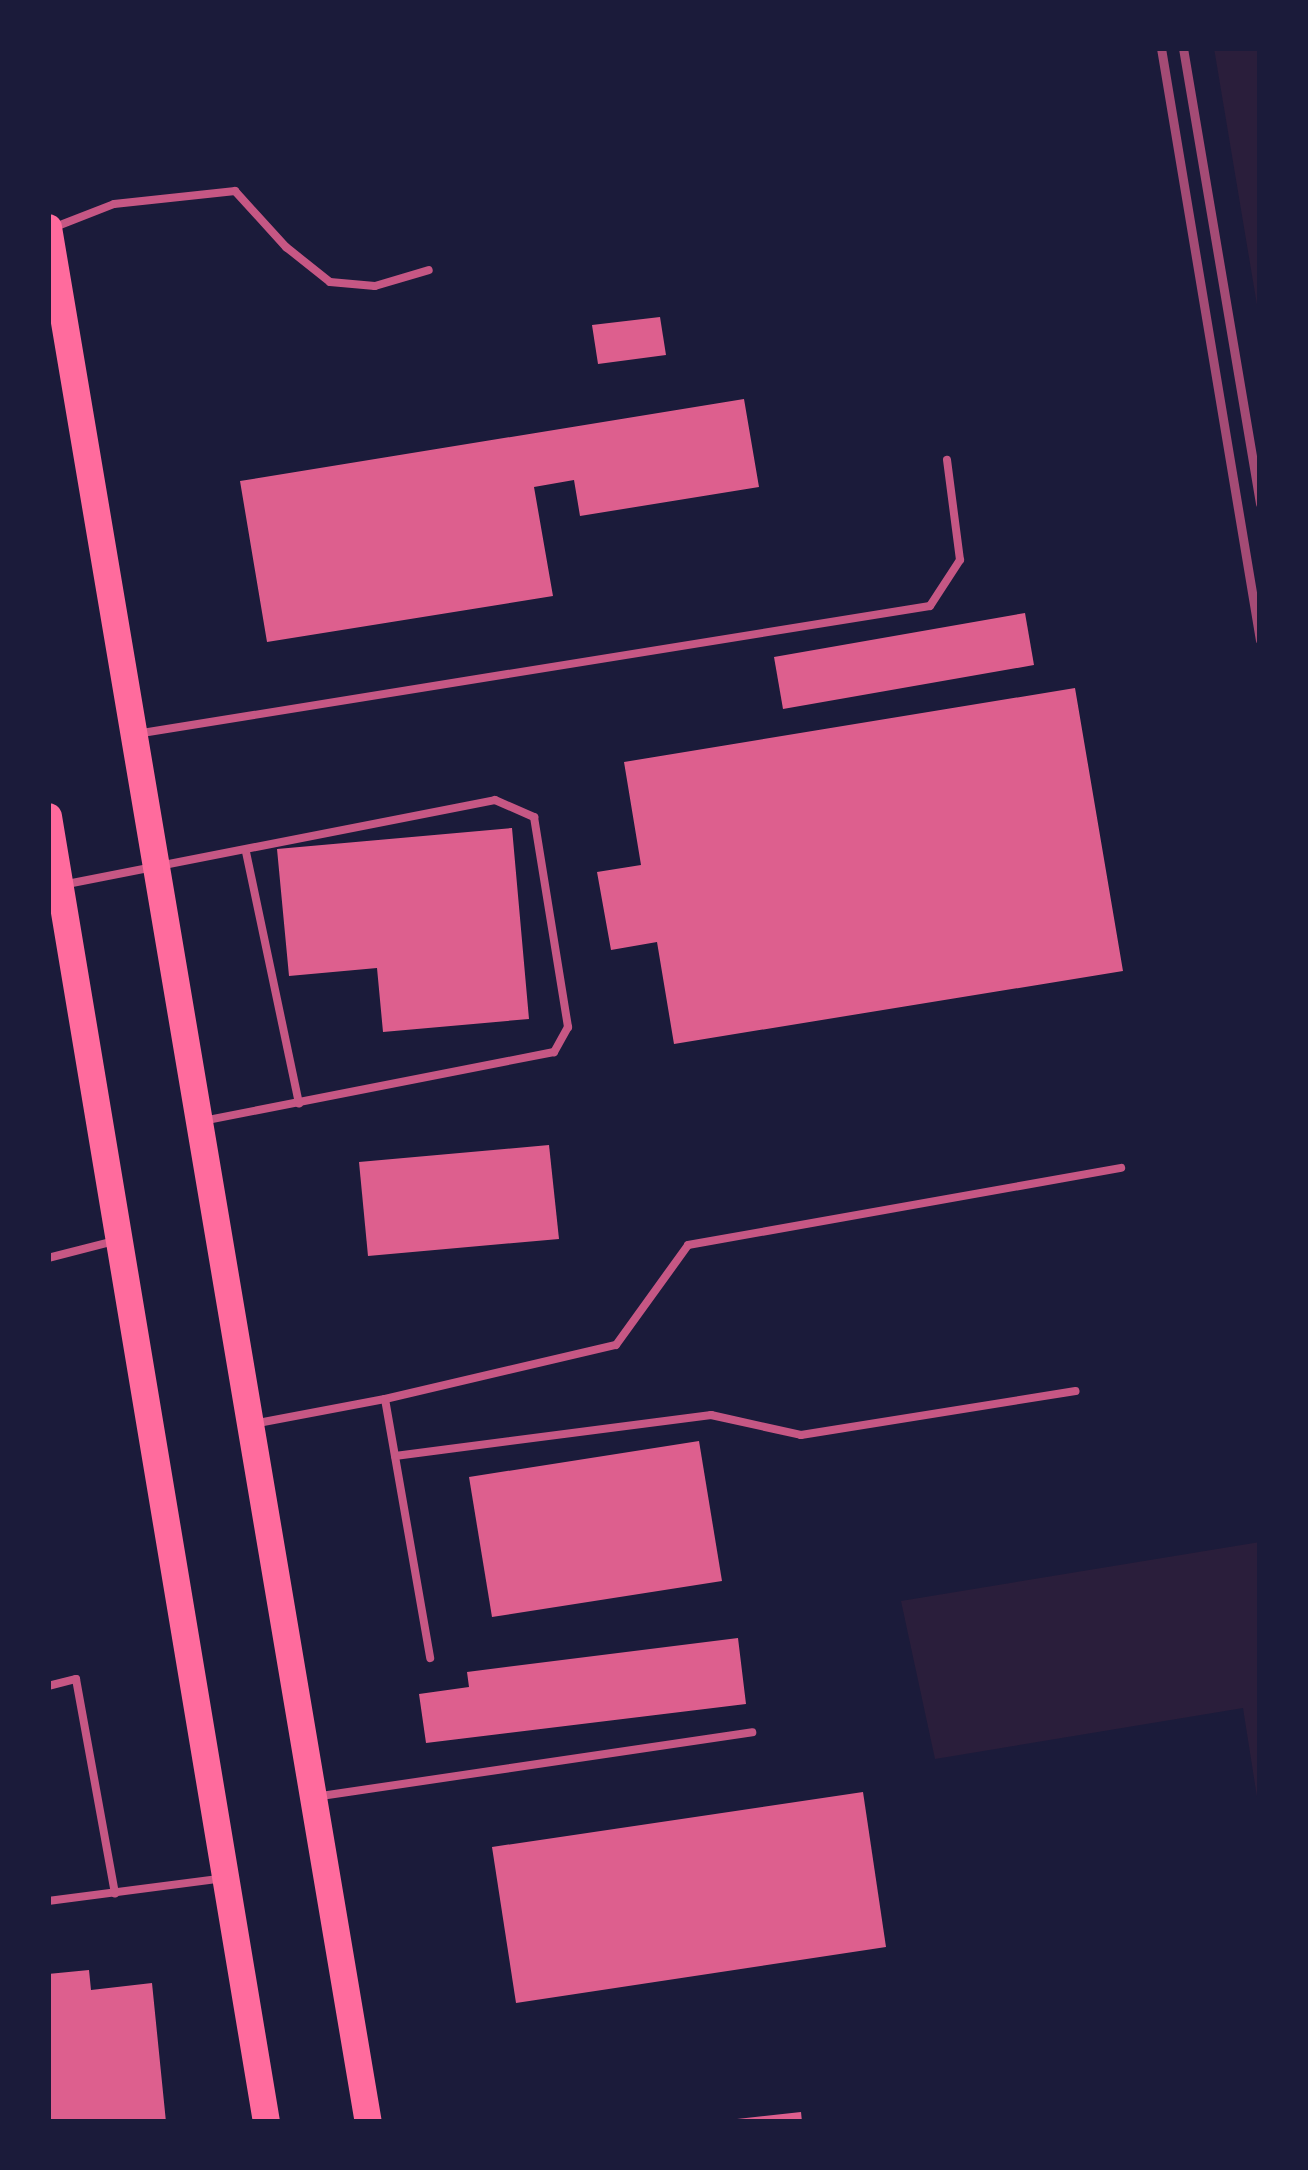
<!DOCTYPE html>
<html>
<head>
<meta charset="utf-8">
<style>
	body { margin:0 }
	#map { position:relative; width:1308px; height:2170px; overflow:hidden; background:#1b1b3a; font-family:"Public Sans",sans-serif }
	div>[style] { position:absolute }
	[style*='--x'] { left:calc(var(--x)*1px); top:calc(var(--y)*1px); width:calc(var(--w)*1px); rotate:calc(var(--a)*1deg) }
	.green>* { inset:0; background:#2a1e3b }
	.building>* { inset:0; background:#dd5f8e }
	.service>* { height:8px; margin:-4px; padding:0 4px; transform-origin:4px; border-radius:4px; background:#c65784 }
	.primary>* { height:27px; margin:-13.5px; padding:0 13.5px; transform-origin:13.5px; border-radius:13.5px; background:#ff6b9d }
	.rail>* { height:9px; margin:-4.5px; padding:0 4.5px; transform-origin:4.5px; border-radius:4.5px; background:#a44b75 }
	span { translate:-50% -50%; white-space:nowrap; text-align:center; line-height:1.15; -webkit-text-stroke:9px #1b1b3a; paint-order:stroke }
	.frame { position:absolute; inset:0; border:51px solid #1b1b3a; pointer-events:none }
</style>
</head>
<body>
<div id="map">
	<div class="green">
		<div style="clip-path:polygon(1214px 48px,1260px 48px,1260px 323px)"></div>
		<div style="clip-path:polygon(1260px 1542px,1260px 1816px,1243px 1708px,935px 1759px,901px 1601px)"></div>
	</div>
	<div class="building">
		<div style="clip-path:polygon(660px 317px,666px 355px,598px 364px,592px 325px)"></div>
		<div style="clip-path:polygon(744px 399px,759px 487px,580px 516px,574px 480px,534px 487px,553px 596px,267px 642px,240px 481px)"></div>
		<div style="clip-path:polygon(1025px 613px,1034px 665px,783px 709px,774px 657px)"></div>
		<div style="clip-path:polygon(1075px 688px,1123px 971px,674px 1044px,657px 942px,611px 950px,597px 872px,641px 865px,624px 762px)"></div>
		<div style="clip-path:polygon(512px 828px,529px 1019px,383px 1032px,377px 968px,289px 976px,277px 849px)"></div>
		<div style="clip-path:polygon(549px 1145px,559px 1239px,368px 1256px,359px 1162px)"></div>
		<div style="clip-path:polygon(699px 1441px,722px 1581px,492px 1617px,469px 1477px)"></div>
		<div style="clip-path:polygon(738px 1638px,746px 1704px,426px 1743px,419px 1694px,469px 1687px,467px 1672px)"></div>
		<div style="clip-path:polygon(863px 1792px,886px 1947px,516px 2003px,492px 1847px)"></div>
		<div style="clip-path:polygon(89px 1970px,91px 1990px,152px 1983px,166px 2122px,48px 2122px,48px 1974px)"></div>
		<div style="clip-path:polygon(801px 2112px,802px 2122px,738px 2122px,737px 2119px)"></div>
	</div>
	<div class="service">
		<div style="--x:55;--y:227;--w:63;--a:-21.3"></div>
		<div style="--x:114;--y:204;--w:122;--a:-6.1"></div>
		<div style="--x:235;--y:191;--w:76;--a:47.7"></div>
		<div style="--x:286;--y:247;--w:56;--a:38.5"></div>
		<div style="--x:330;--y:282;--w:45;--a:5.1"></div>
		<div style="--x:375;--y:286;--w:56;--a:-16.5"></div>
		<div style="--x:142;--y:733;--w:798;--a:-9.16"></div>
		<div style="--x:930;--y:606;--w:55;--a:-56.9"></div>
		<div style="--x:960;--y:560;--w:101;--a:-97.4"></div>
		<div style="--x:246;--y:852;--w:257;--a:78.1"></div>
		<div style="--x:67;--y:884;--w:436;--a:-11.1"></div>
		<div style="--x:495;--y:800;--w:43;--a:23.6"></div>
		<div style="--x:534;--y:817;--w:213;--a:80.8"></div>
		<div style="--x:568;--y:1027;--w:29;--a:119"></div>
		<div style="--x:554;--y:1052;--w:355;--a:168.9"></div>
		<div style="--x:48;--y:1258;--w:65;--a:-14.3"></div>
		<div style="--x:385;--y:1399;--w:237;--a:-13.2"></div>
		<div style="--x:616;--y:1345;--w:123;--a:-54.2"></div>
		<div style="--x:688;--y:1245;--w:440;--a:-10.1"></div>
		<div style="--x:258;--y:1423;--w:129;--a:-10.7"></div>
		<div style="--x:385;--y:1399;--w:263;--a:80.1"></div>
		<div style="--x:395;--y:1456;--w:319;--a:-7.4"></div>
		<div style="--x:711;--y:1415;--w:92;--a:12.5"></div>
		<div style="--x:801;--y:1435;--w:278;--a:-9.1"></div>
		<div style="--x:48;--y:1686;--w:29;--a:-14"></div>
		<div style="--x:76;--y:1679;--w:218;--a:79.7"></div>
		<div style="--x:321;--y:1796;--w:436;--a:-8.4"></div>
		<div style="--x:48;--y:1901;--w:170;--a:-7.4"></div>
	</div>
	<div class="primary">
		<div style="--x:48;--y:227;--w:1922;--a:80.42"></div>
		<div style="--x:48;--y:816;--w:1324;--a:80.52"></div>
	</div>
	<div class="rail">
		<div style="--x:1161;--y:48;--w:600;--a:80.51"></div>
		<div style="--x:1183;--y:48;--w:462;--a:80.4"></div>
	</div>
	<div class="frame"></div>
</div>
</body>
</html>
